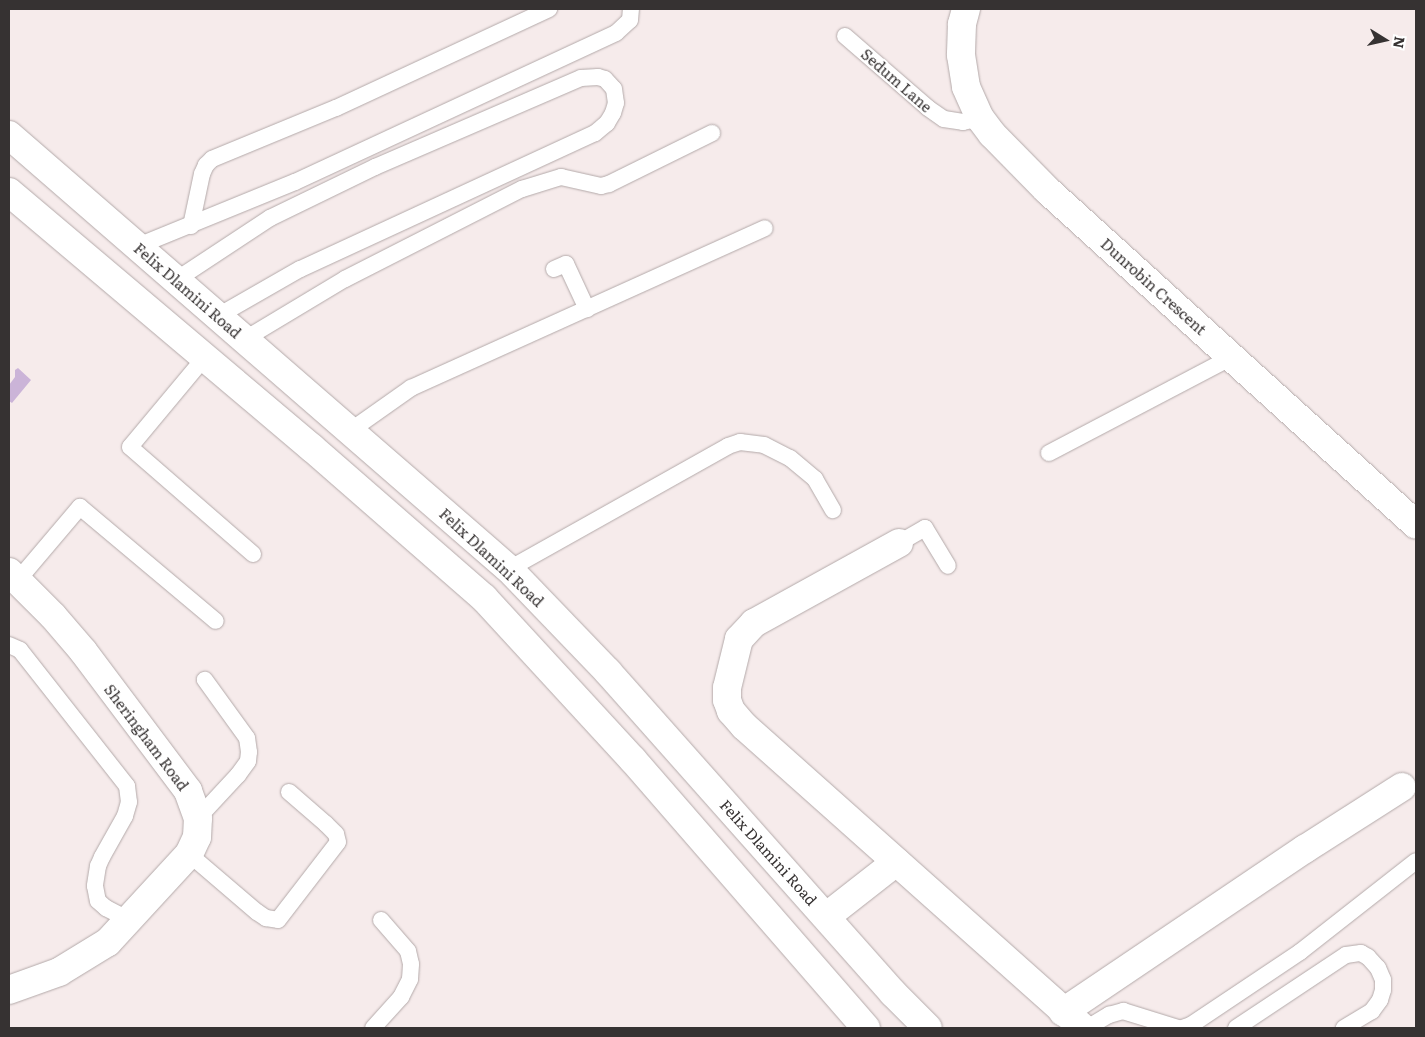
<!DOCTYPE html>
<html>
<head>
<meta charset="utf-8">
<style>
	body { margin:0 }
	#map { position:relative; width:1425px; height:1037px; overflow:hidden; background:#f6ebeb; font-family:Literata,serif }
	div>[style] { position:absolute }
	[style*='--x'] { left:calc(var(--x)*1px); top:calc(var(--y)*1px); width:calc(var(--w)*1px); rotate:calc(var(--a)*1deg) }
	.water>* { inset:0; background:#cbb4d8 }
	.roads { filter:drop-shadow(0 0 1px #b3a9a9) drop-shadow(0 0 1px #b3a9a9) }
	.service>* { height:16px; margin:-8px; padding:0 8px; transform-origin:8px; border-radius:8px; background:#fff }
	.minor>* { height:28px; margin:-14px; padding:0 14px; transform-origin:14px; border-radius:14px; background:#fff }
	.secondary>* { height:28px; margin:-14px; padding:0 14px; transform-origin:14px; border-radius:14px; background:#fff }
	span { translate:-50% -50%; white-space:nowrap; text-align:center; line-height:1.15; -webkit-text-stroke:4px #fff; paint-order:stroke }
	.street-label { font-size:15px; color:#363232 }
	.frame { position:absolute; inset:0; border:10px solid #363232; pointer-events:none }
	.north { position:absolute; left:1360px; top:15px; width:50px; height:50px; -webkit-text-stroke:4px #fff; paint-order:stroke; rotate:100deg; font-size:14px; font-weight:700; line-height:20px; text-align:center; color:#363232 }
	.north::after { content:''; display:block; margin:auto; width:18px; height:22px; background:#363232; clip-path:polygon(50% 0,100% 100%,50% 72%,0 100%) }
</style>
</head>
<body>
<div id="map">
	<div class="water">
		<div style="clip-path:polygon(18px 368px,31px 380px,12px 403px,9px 401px,9px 385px,15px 377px,15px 370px)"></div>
	</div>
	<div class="roads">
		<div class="service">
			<div style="--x:845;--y:36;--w:110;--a:40.9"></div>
			<div style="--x:928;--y:108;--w:19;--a:35"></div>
			<div style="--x:944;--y:119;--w:19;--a:9"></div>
			<div style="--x:963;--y:122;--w:17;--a:-13"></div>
			<div style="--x:191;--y:226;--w:53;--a:-78.1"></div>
			<div style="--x:202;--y:174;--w:10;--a:-66"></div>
			<div style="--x:206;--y:165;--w:8;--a:-45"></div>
			<div style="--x:212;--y:159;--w:134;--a:-22.4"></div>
			<div style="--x:336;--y:108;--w:235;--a:-24.9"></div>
			<div style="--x:138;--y:246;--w:170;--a:-22.2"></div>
			<div style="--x:295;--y:182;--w:354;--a:-24.9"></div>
			<div style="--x:616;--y:33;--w:19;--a:-43"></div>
			<div style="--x:630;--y:20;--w:11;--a:-85"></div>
			<div style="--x:554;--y:269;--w:13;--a:-23"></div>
			<div style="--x:566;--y:264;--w:50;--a:65"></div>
			<div style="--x:176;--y:280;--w:113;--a:-33.4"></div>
			<div style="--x:270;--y:218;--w:117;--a:-25.9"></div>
			<div style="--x:375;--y:167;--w:224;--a:-23.4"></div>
			<div style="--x:581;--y:78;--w:17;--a:-3"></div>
			<div style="--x:598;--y:77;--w:7;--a:16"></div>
			<div style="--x:605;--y:79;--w:13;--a:48"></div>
			<div style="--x:614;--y:89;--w:14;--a:82"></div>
			<div style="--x:616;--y:103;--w:10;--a:107"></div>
			<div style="--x:613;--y:113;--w:12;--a:121"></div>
			<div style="--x:607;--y:123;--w:16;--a:140"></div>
			<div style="--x:595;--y:133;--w:325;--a:155.2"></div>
			<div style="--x:300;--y:269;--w:95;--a:150.2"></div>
			<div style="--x:245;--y:339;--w:117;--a:-31"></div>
			<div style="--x:345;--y:279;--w:199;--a:-27"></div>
			<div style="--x:522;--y:189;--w:41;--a:-17.1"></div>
			<div style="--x:561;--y:177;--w:41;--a:12.7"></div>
			<div style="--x:601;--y:186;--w:8;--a:-14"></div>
			<div style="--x:609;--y:184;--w:115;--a:-26.3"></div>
			<div style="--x:205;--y:357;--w:117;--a:129.8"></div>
			<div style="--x:130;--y:447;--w:163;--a:41"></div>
			<div style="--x:350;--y:431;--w:75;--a:-35.2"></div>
			<div style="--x:411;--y:388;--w:388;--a:-24.3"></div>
			<div style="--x:1049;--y:453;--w:207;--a:-27.7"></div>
			<div style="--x:899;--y:543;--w:30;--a:-30"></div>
			<div style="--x:925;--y:528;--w:44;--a:58.8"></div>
			<div style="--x:509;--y:569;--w:251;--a:-29.3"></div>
			<div style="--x:728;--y:446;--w:13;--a:-18"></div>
			<div style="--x:740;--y:442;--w:24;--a:7"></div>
			<div style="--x:764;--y:445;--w:29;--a:27"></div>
			<div style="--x:790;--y:458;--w:33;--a:40"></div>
			<div style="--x:815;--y:479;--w:36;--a:60"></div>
			<div style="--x:18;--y:580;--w:96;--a:-49.7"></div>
			<div style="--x:80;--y:507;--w:177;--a:40"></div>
			<div style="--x:9;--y:645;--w:12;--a:24"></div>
			<div style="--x:20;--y:650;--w:173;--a:51.8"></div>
			<div style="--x:127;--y:786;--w:16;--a:83"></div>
			<div style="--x:129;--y:802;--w:15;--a:106"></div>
			<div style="--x:125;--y:816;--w:47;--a:119.3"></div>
			<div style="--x:102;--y:857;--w:10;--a:114"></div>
			<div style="--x:98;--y:866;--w:20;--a:99"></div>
			<div style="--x:95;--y:886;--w:15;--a:79"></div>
			<div style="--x:98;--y:901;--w:11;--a:41"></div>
			<div style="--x:106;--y:908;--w:27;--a:27"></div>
			<div style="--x:198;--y:818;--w:59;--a:-47.1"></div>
			<div style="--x:238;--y:775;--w:17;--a:-54"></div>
			<div style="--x:248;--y:761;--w:9;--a:-84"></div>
			<div style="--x:249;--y:752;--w:14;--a:-98"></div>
			<div style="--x:247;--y:738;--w:72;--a:-125.9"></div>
			<div style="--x:189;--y:854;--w:89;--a:40.5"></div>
			<div style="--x:257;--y:912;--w:11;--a:34"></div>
			<div style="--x:266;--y:918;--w:12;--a:9"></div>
			<div style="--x:278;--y:920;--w:98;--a:-52.4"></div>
			<div style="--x:338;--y:842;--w:8;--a:-104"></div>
			<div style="--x:336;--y:834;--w:14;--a:-135"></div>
			<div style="--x:326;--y:824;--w:49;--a:-139.1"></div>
			<div style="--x:373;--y:1028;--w:42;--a:-47.9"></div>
			<div style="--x:401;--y:997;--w:20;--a:-63"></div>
			<div style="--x:410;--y:979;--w:15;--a:-86"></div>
			<div style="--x:411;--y:964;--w:13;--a:-103"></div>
			<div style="--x:408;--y:951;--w:41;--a:-131.1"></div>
			<div style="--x:1087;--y:1028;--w:26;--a:-31"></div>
			<div style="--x:1109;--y:1015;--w:15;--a:-16"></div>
			<div style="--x:1123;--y:1011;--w:58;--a:17.2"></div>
			<div style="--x:1182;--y:1028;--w:9;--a:-18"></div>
			<div style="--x:1191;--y:1025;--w:131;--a:-33.8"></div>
			<div style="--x:1300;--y:952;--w:147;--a:-38.1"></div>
			<div style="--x:1236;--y:1028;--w:132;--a:-33.6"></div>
			<div style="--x:1346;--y:955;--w:15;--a:-8"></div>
			<div style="--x:1361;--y:953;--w:8;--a:30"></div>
			<div style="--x:1368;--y:957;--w:15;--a:48"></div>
			<div style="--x:1378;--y:968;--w:13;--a:67"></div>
			<div style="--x:1383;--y:980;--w:10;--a:90"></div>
			<div style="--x:1383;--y:990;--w:10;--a:107"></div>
			<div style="--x:1380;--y:1000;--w:14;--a:126"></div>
			<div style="--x:1372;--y:1011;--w:33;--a:149"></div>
		</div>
		<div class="minor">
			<div style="--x:966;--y:9;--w:16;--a:105"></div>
			<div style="--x:962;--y:24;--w:31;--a:92"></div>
			<div style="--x:961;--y:55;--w:32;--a:81"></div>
			<div style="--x:966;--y:87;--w:34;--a:66"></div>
			<div style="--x:980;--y:118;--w:20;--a:53"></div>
			<div style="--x:992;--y:134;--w:78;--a:45.5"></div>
			<div style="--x:1047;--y:190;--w:498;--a:42.2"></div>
			<div style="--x:899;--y:543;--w:166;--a:151.1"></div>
			<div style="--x:754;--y:623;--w:22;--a:133"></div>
			<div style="--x:739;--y:639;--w:50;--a:103.8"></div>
			<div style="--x:727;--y:688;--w:12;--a:90"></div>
			<div style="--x:727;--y:700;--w:12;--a:70"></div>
			<div style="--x:731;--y:711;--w:20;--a:49"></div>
			<div style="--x:744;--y:726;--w:454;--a:41.7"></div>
			<div style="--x:9;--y:572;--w:62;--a:45"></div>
			<div style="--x:53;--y:616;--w:46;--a:49.4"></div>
			<div style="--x:83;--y:651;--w:175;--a:53.1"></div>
			<div style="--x:188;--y:791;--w:29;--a:70"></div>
			<div style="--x:198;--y:818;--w:19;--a:93"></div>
			<div style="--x:197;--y:837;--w:19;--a:115"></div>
			<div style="--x:189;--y:854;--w:120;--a:132.6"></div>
			<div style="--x:108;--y:942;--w:57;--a:148.5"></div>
			<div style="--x:59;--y:972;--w:53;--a:160.2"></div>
			<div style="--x:827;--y:916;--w:88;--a:-38"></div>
			<div style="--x:1063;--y:1012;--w:292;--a:-34"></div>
			<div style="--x:1305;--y:849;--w:115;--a:-32.6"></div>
		</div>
		<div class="secondary">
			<div style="--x:9;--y:135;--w:662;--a:40.96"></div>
			<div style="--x:509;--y:569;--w:143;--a:46.1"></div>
			<div style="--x:608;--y:672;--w:429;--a:48.4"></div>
			<div style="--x:893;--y:993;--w:49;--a:45"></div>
			<div style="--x:9;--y:192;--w:397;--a:40.2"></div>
			<div style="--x:312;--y:448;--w:228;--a:41.1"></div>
			<div style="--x:484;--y:598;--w:220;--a:47.4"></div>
			<div style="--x:633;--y:760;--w:355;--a:49"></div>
		</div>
	</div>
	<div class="street-label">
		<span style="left:897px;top:80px;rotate:41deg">Sedum Lane</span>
		<span style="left:1154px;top:286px;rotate:42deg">Dunrobin Crescent</span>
		<span style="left:188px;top:290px;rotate:41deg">Felix Dlamini Road</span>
		<span style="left:492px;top:557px;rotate:43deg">Felix Dlamini Road</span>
		<span style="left:147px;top:737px;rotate:53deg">Sheringham Road</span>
		<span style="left:769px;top:852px;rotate:48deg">Felix Dlamini Road</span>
	</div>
	<div class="frame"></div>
	<div class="north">N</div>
</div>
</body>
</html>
